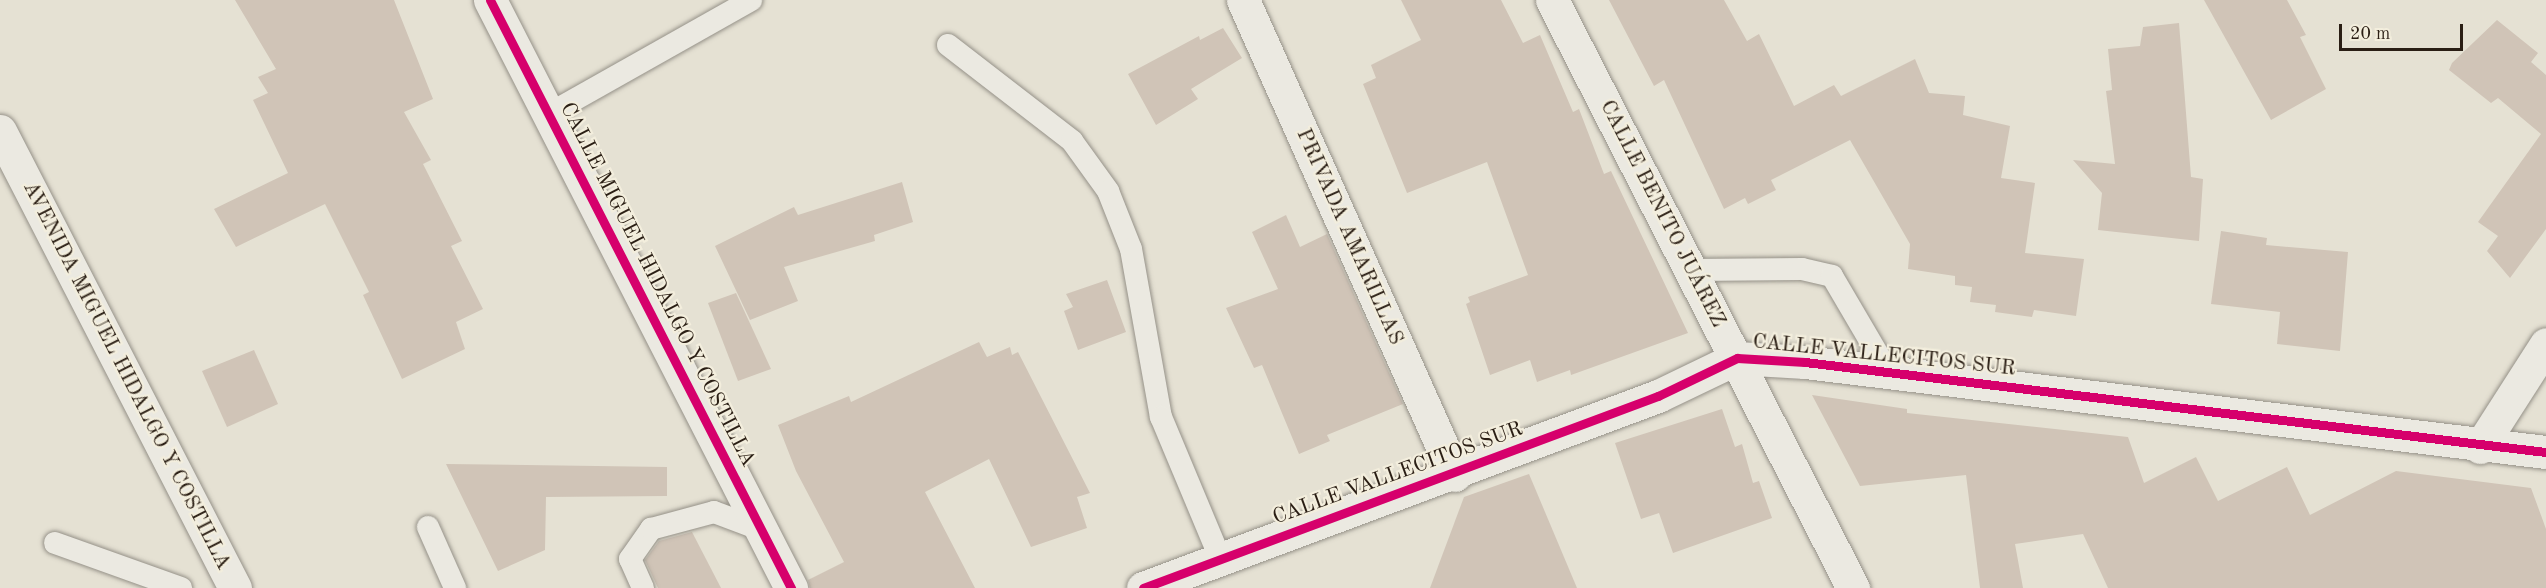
<!DOCTYPE html>
<html>
<head>
<meta charset="utf-8">
<style>
	body { margin:0 }
	#map { position:relative; width:2546px; height:588px; overflow:hidden; background:#e5e1d3; font-family:"Old Standard TT",serif }
	div>[style] { position:absolute }
	[style*='--x'] { left:calc(var(--x)*1px); top:calc(var(--y)*1px); width:calc(var(--w)*1px); rotate:calc(var(--a)*1deg) }
	.building>* { inset:0; background:#d0c4b7 }
	.roads { filter:drop-shadow(0 0 2px #959188) drop-shadow(0 0 2px #959188) }
	.service>* { height:22px; margin:-11px; padding:0 11px; transform-origin:11px; border-radius:11px; background:#ebe9e1 }
	.minor>* { height:33px; margin:-16.5px; padding:0 16.5px; transform-origin:16.5px; border-radius:16.5px; background:#ebe9e1 }
	.tertiary>* { height:33px; margin:-16.5px; padding:0 16.5px; transform-origin:16.5px; border-radius:16.5px; background:#ebe9e1 }
	.cycleway>* { height:9px; margin:-4.5px; padding:0 4.5px; transform-origin:4.5px; border-radius:4.5px; background:#d6006c }
	span { translate:-50% -50%; white-space:nowrap; text-align:center; line-height:1.15; -webkit-text-stroke:4.5px #f3eedd; paint-order:stroke }
	.street-label { font-size:21px; color:#2a1e14 }
	.scale { position:absolute; left:2339px; top:24px; width:124px; height:27px; box-sizing:border-box; border:3px solid #2a1e14; border-top:0; padding-left:8px; font-size:18px; line-height:21px; white-space:nowrap; color:#2a1e14; -webkit-text-stroke:4px #f3eedd; paint-order:stroke }
</style>
</head>
<body>
<div id="map">
	<div class="building">
		<div style="clip-path:polygon(235px 0,394px 0,433px 99px,404px 112px,431px 160px,423px 164px,462px 241px,451px 246px,483px 309px,456px 322px,465px 349px,402px 379px,363px 295px,369px 292px,325px 204px,236px 247px,214px 209px,288px 173px,253px 100px,268px 93px,258px 77px,276px 69px)"></div>
		<div style="clip-path:polygon(1401px 0,1501px 0,1523px 43px,1540px 35px,1573px 112px,1579px 109px,1604px 174px,1611px 171px,1688px 333px,1571px 375px,1570px 370px,1537px 382px,1530px 360px,1490px 375px,1466px 304px,1470px 302px,1468px 297px,1528px 275px,1487px 162px,1407px 193px,1363px 84px,1376px 78px,1371px 65px,1421px 40px)"></div>
		<div style="clip-path:polygon(1609px 0,1724px 0,1747px 41px,1759px 34px,1794px 106px,1834px 85px,1841px 96px,1915px 59px,1929px 93px,1965px 96px,1963px 115px,2010px 126px,2001px 178px,2035px 183px,2025px 253px,2084px 259px,2076px 316px,2034px 310px,2032px 317px,1995px 312px,1996px 305px,1970px 302px,1972px 287px,1955px 285px,1955px 276px,1908px 269px,1910px 244px,1850px 140px,1771px 180px,1776px 190px,1748px 204px,1745px 198px,1724px 209px,1664px 80px,1654px 86px)"></div>
		<div style="clip-path:polygon(2204px 0,2287px 0,2306px 35px,2300px 37px,2326px 89px,2271px 120px)"></div>
		<div style="clip-path:polygon(2497px 20px,2538px 53px,2531px 62px,2546px 75px,2546px 229px,2510px 278px,2487px 251px,2498px 236px,2478px 222px,2541px 134px,2498px 98px,2491px 103px,2449px 70px,2452px 63px)"></div>
		<div style="clip-path:polygon(2179px 23px,2191px 177px,2203px 179px,2199px 241px,2098px 230px,2102px 193px,2073px 160px,2115px 164px,2106px 91px,2112px 90px,2108px 49px,2140px 46px,2143px 27px)"></div>
		<div style="clip-path:polygon(1223px 28px,1242px 58px,1191px 89px,1198px 99px,1156px 125px,1128px 74px,1199px 36px,1200px 40px)"></div>
		<div style="clip-path:polygon(902px 182px,913px 222px,874px 235px,875px 241px,784px 267px,798px 301px,750px 320px,715px 246px,794px 207px,798px 215px)"></div>
		<div style="clip-path:polygon(1286px 215px,1300px 247px,1327px 234px,1403px 404px,1327px 435px,1330px 441px,1299px 454px,1262px 365px,1254px 368px,1226px 308px,1278px 289px,1252px 232px)"></div>
		<div style="clip-path:polygon(2221px 231px,2267px 238px,2266px 245px,2348px 252px,2340px 351px,2277px 344px,2280px 312px,2211px 304px)"></div>
		<div style="clip-path:polygon(1107px 280px,1126px 332px,1078px 350px,1064px 311px,1073px 307px,1066px 294px)"></div>
		<div style="clip-path:polygon(736px 293px,771px 369px,738px 381px,708px 303px)"></div>
		<div style="clip-path:polygon(979px 342px,987px 357px,1010px 347px,1012px 355px,1018px 352px,1090px 493px,1077px 497px,1087px 528px,1031px 547px,989px 459px,925px 492px,975px 588px,810px 588px,808px 580px,844px 562px,796px 471px,778px 425px,849px 396px,851px 402px)"></div>
		<div style="clip-path:polygon(254px 350px,278px 404px,227px 427px,202px 371px)"></div>
		<div style="clip-path:polygon(1812px 395px,1907px 409px,1907px 413px,2128px 437px,2144px 483px,2196px 457px,2218px 501px,2287px 467px,2310px 515px,2396px 471px,2531px 488px,2546px 529px,2546px 588px,2108px 588px,2083px 534px,2015px 544px,2023px 588px,1980px 588px,1966px 475px,1860px 486px)"></div>
		<div style="clip-path:polygon(1722px 409px,1735px 447px,1742px 444px,1753px 483px,1759px 481px,1772px 518px,1673px 553px,1659px 513px,1641px 519px,1615px 443px)"></div>
		<div style="clip-path:polygon(446px 464px,667px 467px,667px 496px,546px 497px,545px 550px,498px 571px)"></div>
		<div style="clip-path:polygon(1529px 474px,1577px 588px,1430px 588px,1464px 497px)"></div>
		<div style="clip-path:polygon(692px 532px,721px 588px,658px 588px,645px 560px,659px 541px)"></div>
	</div>
	<div class="roads">
		<div class="service">
			<div style="--x:948;--y:45;--w:157;--a:37.7"></div>
			<div style="--x:1072;--y:141;--w:62;--a:54.2"></div>
			<div style="--x:1108;--y:191;--w:62;--a:68.4"></div>
			<div style="--x:1131;--y:249;--w:171;--a:79.9"></div>
			<div style="--x:1161;--y:417;--w:153;--a:67.3"></div>
			<div style="--x:549;--y:114;--w:232;--a:-29.4"></div>
			<div style="--x:1691;--y:270;--w:111;--a:-0.5"></div>
			<div style="--x:1802;--y:269;--w:31;--a:13"></div>
			<div style="--x:1832;--y:276;--w:113;--a:59.6"></div>
			<div style="--x:428;--y:527;--w:67;--a:66.1"></div>
			<div style="--x:55;--y:543;--w:134;--a:19.7"></div>
			<div style="--x:643;--y:588;--w:32;--a:-114"></div>
			<div style="--x:630;--y:559;--w:37;--a:-55"></div>
			<div style="--x:651;--y:529;--w:65;--a:-15.1"></div>
			<div style="--x:714;--y:512;--w:51;--a:20.6"></div>
		</div>
		<div class="minor">
			<div style="--x:1243;--y:0;--w:520;--a:65.95"></div>
			<div style="--x:0;--y:131;--w:514;--a:62.79"></div>
			<div style="--x:2480;--y:447;--w:122;--a:-57.3"></div>
			<div style="--x:1143;--y:588;--w:550;--a:-20.45"></div>
			<div style="--x:1658;--y:396;--w:88;--a:-25.7"></div>
			<div style="--x:1737;--y:358;--w:68;--a:3.4"></div>
			<div style="--x:1805;--y:362;--w:746;--a:6.93"></div>
		</div>
		<div class="tertiary">
			<div style="--x:490;--y:0;--w:661;--a:62.89"></div>
			<div style="--x:1552;--y:0;--w:661;--a:62.89"></div>
		</div>
	</div>
	<div class="cycleway">
		<div style="--x:490;--y:0;--w:661;--a:62.89"></div>
		<div style="--x:1143;--y:588;--w:550;--a:-20.45"></div>
		<div style="--x:1658;--y:396;--w:88;--a:-25.7"></div>
		<div style="--x:1737;--y:358;--w:68;--a:3.4"></div>
		<div style="--x:1805;--y:362;--w:746;--a:6.93"></div>
	</div>
	<div class="street-label">
		<span style="left:1662px;top:214px;rotate:63deg">CALLE BENITO JUÁREZ</span>
		<span style="left:1349px;top:237px;rotate:66deg">PRIVADA AMARILLAS</span>
		<span style="left:657px;top:285px;rotate:63deg">CALLE MIGUEL HIDALGO Y COSTILLA</span>
		<span style="left:1884px;top:356px;rotate:6deg">CALLE VALLECITOS SUR</span>
		<span style="left:126px;top:376px;rotate:63deg">AVENIDA MIGUEL HIDALGO Y COSTILLA</span>
		<span style="left:1398px;top:474px;rotate:-20deg">CALLE VALLECITOS SUR</span>
	</div>
	<div class="scale">20 m</div>
</div>
</body>
</html>
